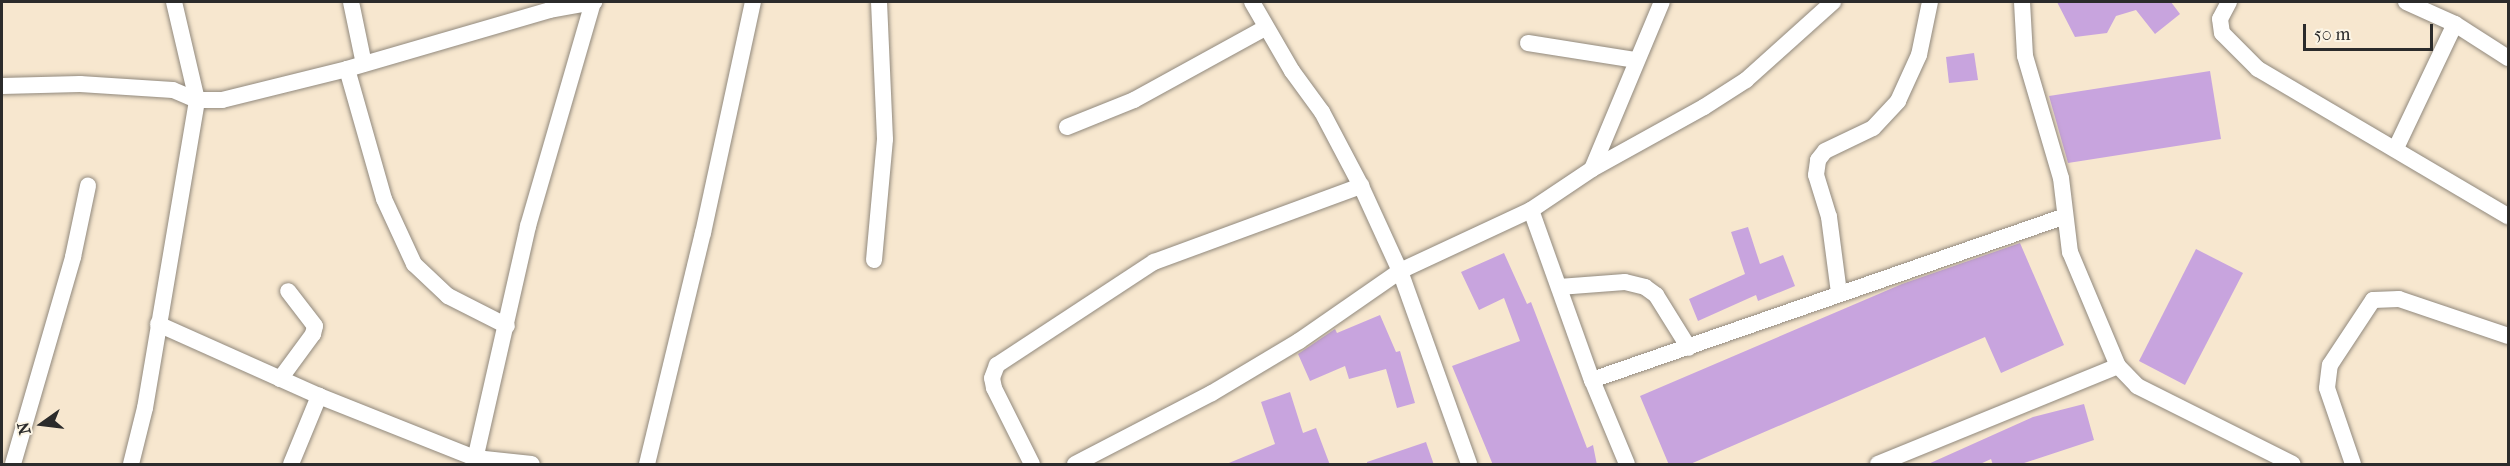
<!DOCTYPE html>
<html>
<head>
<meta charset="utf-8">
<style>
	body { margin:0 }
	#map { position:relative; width:2510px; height:466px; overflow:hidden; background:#f7e7cf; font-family:"IM FELL French Canon",serif }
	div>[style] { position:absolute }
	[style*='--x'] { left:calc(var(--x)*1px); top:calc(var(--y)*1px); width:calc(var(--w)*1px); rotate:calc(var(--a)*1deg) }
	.building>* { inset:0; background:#c8a4de }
	.roads { filter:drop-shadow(0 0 2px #91897d) drop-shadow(0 0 2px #91897d) }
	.minor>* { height:16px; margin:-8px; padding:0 8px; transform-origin:8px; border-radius:8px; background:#fff }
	span { translate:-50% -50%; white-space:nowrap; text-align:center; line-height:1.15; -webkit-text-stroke:5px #fcf5e5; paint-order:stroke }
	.frame { position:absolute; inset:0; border:3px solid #2b2b2b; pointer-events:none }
	.north { position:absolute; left:12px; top:394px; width:60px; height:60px; -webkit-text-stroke:4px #fcf5e5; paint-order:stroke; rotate:256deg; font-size:16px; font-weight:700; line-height:24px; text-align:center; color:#2b2b2b }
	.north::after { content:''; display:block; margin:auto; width:21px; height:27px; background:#2b2b2b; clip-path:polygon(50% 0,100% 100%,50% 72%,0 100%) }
	.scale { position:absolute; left:2303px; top:24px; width:130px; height:27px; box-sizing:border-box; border:3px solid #2b2b2b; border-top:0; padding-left:8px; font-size:18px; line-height:21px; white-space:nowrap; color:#2b2b2b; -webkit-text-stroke:4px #fcf5e5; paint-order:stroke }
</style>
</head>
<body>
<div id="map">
	<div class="building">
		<div style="clip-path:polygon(2057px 2px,2171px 2px,2180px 14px,2155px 34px,2136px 10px,2116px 16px,2107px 33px,2075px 37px)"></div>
		<div style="clip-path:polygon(1974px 53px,1978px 80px,1949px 83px,1946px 57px)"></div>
		<div style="clip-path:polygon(2210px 71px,2221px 139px,2068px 163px,2049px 96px)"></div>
		<div style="clip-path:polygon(1748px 227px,1760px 264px,1783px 255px,1795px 286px,1758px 301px,1756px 295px,1698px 321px,1689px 299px,1745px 274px,1731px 232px)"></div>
		<div style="clip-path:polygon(2020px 243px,2064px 345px,2001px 373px,1985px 337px,1688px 465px,1669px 465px,1640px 396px,1902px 284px)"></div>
		<div style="clip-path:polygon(2196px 249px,2243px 273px,2185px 385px,2139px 361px)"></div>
		<div style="clip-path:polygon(1504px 253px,1527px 304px,1531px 302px,1587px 448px,1593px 445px,1597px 465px,1493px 465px,1452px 366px,1520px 341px,1504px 298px,1479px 310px,1461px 272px)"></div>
		<div style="clip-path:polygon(1380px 315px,1396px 352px,1400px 351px,1415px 403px,1397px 408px,1386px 369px,1349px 379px,1345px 366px,1310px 381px,1298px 354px,1335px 329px,1337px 333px)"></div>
		<div style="clip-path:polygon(1290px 392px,1303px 433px,1316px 428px,1330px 465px,1224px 465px,1275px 444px,1261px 402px)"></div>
		<div style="clip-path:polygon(2084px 404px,2094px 440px,2018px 465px,1993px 465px,1991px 459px,1978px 465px,1926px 465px,2033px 417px)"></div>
		<div style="clip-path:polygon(1426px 442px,1434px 465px,1367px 465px,1367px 462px)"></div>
	</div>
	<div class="roads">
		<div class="minor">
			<div style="--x:351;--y:2;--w:63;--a:78.2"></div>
			<div style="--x:1252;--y:2;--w:80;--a:59.9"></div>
			<div style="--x:1292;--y:71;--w:51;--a:53.8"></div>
			<div style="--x:1322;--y:112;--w:84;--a:62.2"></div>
			<div style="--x:1361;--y:186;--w:94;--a:65.4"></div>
			<div style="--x:1400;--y:271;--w:205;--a:70.3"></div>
			<div style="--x:2022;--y:2;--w:54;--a:86.8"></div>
			<div style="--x:2025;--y:56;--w:127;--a:73.6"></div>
			<div style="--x:2061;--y:178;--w:75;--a:83.1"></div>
			<div style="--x:2070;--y:252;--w:124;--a:67.2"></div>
			<div style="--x:2118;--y:366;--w:28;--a:46"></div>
			<div style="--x:2137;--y:386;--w:174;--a:26.6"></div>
			<div style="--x:2229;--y:2;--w:19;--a:118"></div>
			<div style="--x:2220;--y:19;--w:14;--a:82"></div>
			<div style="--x:2222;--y:33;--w:51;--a:45"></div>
			<div style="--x:2258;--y:69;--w:290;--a:30.5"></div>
			<div style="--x:2406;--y:2;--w:54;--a:24.2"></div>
			<div style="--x:2455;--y:24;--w:63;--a:32.7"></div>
			<div style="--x:1528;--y:43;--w:108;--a:9"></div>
			<div style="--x:347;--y:69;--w:135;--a:74.1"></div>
			<div style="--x:384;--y:199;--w:72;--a:65.2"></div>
			<div style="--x:414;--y:264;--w:47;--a:43.3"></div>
			<div style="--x:448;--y:296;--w:66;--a:27"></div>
			<div style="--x:2;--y:86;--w:78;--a:-1.5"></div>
			<div style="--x:80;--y:84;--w:93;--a:3.7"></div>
			<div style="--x:173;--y:90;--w:26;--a:23"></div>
			<div style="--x:197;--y:100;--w:25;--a:0"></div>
			<div style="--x:222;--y:100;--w:129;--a:-13.9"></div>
			<div style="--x:347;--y:69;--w:211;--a:-16.2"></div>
			<div style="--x:550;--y:10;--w:45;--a:-10.3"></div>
			<div style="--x:1067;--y:127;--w:72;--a:-21.9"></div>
			<div style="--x:1134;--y:100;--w:149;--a:-28.8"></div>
			<div style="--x:2396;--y:148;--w:137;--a:-64.6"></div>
			<div style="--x:1592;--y:169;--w:181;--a:-67.3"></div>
			<div style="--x:1531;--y:210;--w:181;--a:70.3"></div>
			<div style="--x:1592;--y:380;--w:91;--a:67.4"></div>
			<div style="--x:874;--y:260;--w:121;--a:-84.8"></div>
			<div style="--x:885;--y:139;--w:137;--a:-92.5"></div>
			<div style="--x:1559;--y:287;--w:66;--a:-4.3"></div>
			<div style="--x:1625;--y:282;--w:21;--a:14"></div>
			<div style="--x:1645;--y:287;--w:14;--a:36"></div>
			<div style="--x:1656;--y:295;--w:62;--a:58.1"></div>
			<div style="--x:1839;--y:293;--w:77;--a:-97.5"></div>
			<div style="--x:1829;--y:217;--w:44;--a:-107.2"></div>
			<div style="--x:1816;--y:175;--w:15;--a:-82"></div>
			<div style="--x:1818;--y:160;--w:11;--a:-52"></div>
			<div style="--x:1825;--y:151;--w:53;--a:-25.6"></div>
			<div style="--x:1873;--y:128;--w:37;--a:-47"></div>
			<div style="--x:1898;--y:101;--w:51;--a:-65.5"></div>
			<div style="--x:1919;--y:55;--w:54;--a:-78.3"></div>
			<div style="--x:158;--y:324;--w:176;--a:24.1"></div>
			<div style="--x:319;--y:396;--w:168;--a:21.7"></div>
			<div style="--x:475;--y:458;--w:57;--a:6"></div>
			<div style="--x:280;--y:379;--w:56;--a:-53.7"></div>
			<div style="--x:313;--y:334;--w:8;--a:-76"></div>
			<div style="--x:315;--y:326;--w:44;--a:-127.6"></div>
			<div style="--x:1592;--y:380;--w:499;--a:-19.1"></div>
			<div style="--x:13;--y:464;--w:216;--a:-73.8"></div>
			<div style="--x:73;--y:257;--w:73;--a:-78.1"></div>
			<div style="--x:131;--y:464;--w:58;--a:-76"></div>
			<div style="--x:145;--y:408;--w:312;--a:-80.4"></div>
			<div style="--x:197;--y:100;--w:101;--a:-103.2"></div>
			<div style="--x:291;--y:464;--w:74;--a:-67.6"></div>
			<div style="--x:474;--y:464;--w:244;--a:-77.2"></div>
			<div style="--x:528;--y:226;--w:233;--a:-73.8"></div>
			<div style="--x:647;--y:464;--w:238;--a:-76.4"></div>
			<div style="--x:703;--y:233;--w:236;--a:-77.8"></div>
			<div style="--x:1032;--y:464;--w:85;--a:-116.6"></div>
			<div style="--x:994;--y:388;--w:10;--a:-101"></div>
			<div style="--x:992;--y:378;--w:14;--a:-69"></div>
			<div style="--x:997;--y:365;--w:188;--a:-33.3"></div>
			<div style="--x:1154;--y:262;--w:221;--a:-20.2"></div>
			<div style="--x:1075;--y:464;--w:154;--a:-27.4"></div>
			<div style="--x:1212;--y:393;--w:101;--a:-30.9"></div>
			<div style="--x:1299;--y:341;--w:123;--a:-34.7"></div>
			<div style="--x:1400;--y:271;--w:145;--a:-25"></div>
			<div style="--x:1531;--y:210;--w:73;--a:-33.9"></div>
			<div style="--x:1592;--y:169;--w:128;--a:-29"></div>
			<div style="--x:1704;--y:107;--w:50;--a:-32.7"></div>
			<div style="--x:1746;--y:80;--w:117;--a:-41.9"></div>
			<div style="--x:1878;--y:464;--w:259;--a:-22.2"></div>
			<div style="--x:2353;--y:464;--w:80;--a:-108.9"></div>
			<div style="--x:2327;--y:388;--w:23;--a:-83"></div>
			<div style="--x:2330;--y:365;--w:78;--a:-56.5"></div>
			<div style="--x:2373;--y:300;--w:26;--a:-2"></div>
			<div style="--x:2399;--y:299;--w:115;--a:18.7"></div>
		</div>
	</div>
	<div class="frame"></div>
	<div class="north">N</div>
	<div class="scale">50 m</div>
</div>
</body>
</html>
